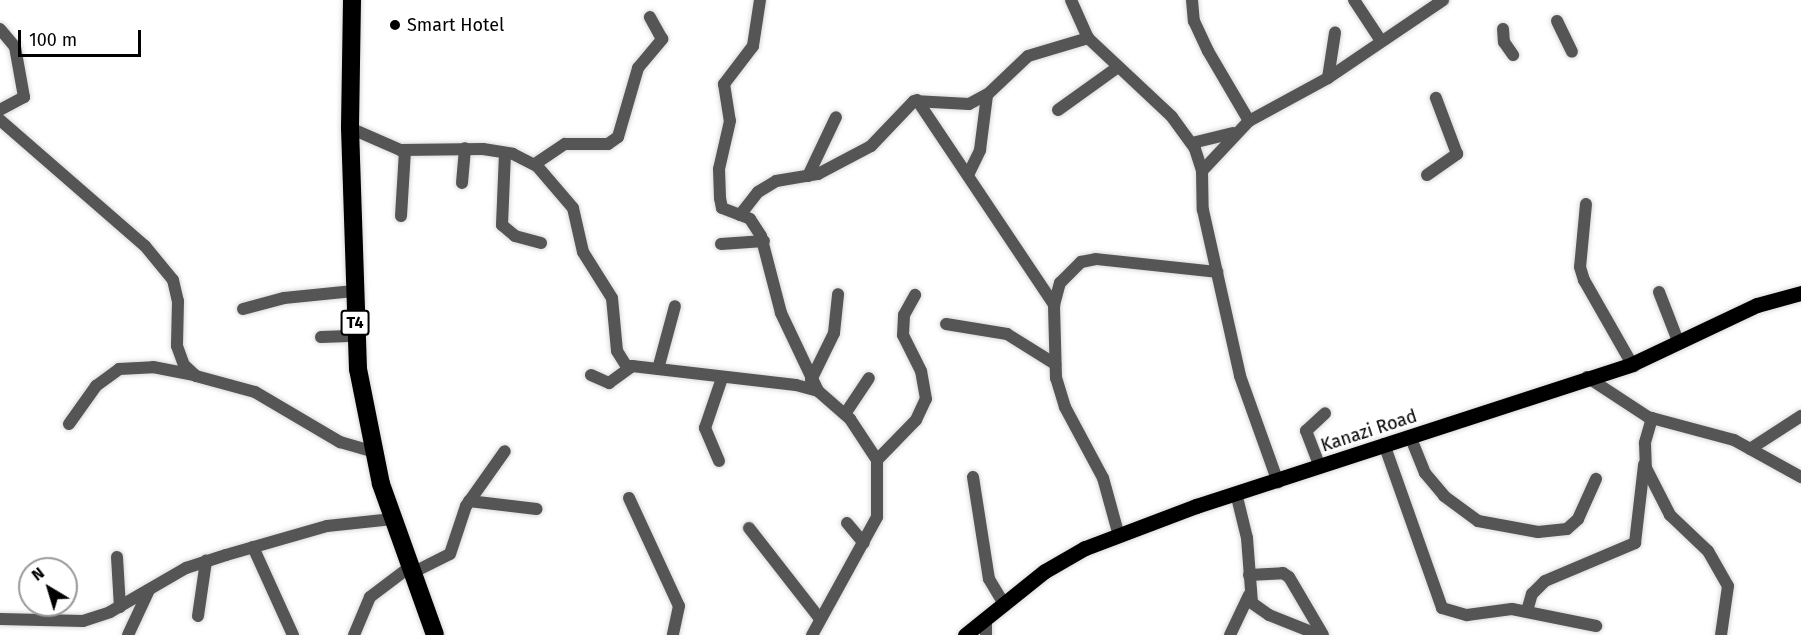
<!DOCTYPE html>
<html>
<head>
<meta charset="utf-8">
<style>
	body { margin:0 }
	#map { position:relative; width:1801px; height:635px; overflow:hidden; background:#fff; font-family:"Fira Sans",sans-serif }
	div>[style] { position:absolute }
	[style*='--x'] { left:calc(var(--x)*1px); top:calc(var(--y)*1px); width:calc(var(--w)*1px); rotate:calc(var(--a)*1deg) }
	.roads { filter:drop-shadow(0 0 2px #dbdbdb) drop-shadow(0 0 2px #dbdbdb) }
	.minor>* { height:12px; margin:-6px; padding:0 6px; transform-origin:6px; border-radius:6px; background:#555 }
	.major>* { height:15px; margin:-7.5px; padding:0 7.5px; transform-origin:7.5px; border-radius:7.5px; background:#000 }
	.highway>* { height:18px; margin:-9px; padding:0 9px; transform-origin:9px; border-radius:9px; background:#000 }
	.dots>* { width:16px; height:16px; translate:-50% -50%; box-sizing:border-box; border:3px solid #fff; border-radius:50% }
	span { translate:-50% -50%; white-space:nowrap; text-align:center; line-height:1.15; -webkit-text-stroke:5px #fff; paint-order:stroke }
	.shield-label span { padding:2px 4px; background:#fff; border:2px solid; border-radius:4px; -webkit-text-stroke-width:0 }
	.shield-label { font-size:16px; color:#000; font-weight:700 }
	.poi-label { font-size:18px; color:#000 }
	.left { translate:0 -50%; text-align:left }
	.street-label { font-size:18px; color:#000 }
	.north { position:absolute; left:18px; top:557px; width:60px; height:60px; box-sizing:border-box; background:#fff; border:2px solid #999; border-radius:50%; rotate:322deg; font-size:16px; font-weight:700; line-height:24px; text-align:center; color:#000 }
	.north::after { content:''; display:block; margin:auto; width:21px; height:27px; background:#000; clip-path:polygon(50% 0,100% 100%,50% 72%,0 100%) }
	.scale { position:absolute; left:18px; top:30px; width:123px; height:27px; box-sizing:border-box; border:3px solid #000; border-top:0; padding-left:8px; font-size:18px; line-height:21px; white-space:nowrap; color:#000; -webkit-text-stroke:4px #fff; paint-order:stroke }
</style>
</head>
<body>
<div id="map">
	<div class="roads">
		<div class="minor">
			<div style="--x:760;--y:0;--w:47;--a:98.7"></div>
			<div style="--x:753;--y:46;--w:48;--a:127.3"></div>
			<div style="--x:724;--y:84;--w:37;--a:81"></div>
			<div style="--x:730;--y:121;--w:49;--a:102.9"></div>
			<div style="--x:719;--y:169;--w:29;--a:88"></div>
			<div style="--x:720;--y:198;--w:10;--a:79"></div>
			<div style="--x:722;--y:208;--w:30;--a:21"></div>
			<div style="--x:750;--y:219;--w:20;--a:57"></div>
			<div style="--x:761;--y:236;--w:80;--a:75.4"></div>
			<div style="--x:781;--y:313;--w:86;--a:64.6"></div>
			<div style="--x:1071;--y:0;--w:42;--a:65.9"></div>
			<div style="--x:1088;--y:38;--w:115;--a:43.2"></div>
			<div style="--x:1172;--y:117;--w:39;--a:54"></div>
			<div style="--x:1195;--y:149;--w:23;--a:72"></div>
			<div style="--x:1202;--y:171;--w:39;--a:89"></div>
			<div style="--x:1203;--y:210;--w:170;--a:77.4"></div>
			<div style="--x:1240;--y:376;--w:113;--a:70.3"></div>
			<div style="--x:1192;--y:0;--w:21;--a:85"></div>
			<div style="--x:1194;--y:21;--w:33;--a:65"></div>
			<div style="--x:1208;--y:51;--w:81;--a:59.6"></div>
			<div style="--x:1354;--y:0;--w:49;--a:56.6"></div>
			<div style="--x:1557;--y:21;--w:34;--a:64"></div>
			<div style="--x:0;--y:29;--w:23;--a:50"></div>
			<div style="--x:15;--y:47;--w:51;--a:79.8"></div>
			<div style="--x:24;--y:97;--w:27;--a:152"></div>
			<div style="--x:1503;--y:29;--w:13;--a:86"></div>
			<div style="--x:1504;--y:42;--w:16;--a:55"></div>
			<div style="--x:1328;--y:78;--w:46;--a:-81.2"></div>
			<div style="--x:917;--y:100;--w:247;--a:56.2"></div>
			<div style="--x:1058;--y:110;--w:74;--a:-35.6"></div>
			<div style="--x:0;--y:120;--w:192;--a:41"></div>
			<div style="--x:145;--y:246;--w:44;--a:50.5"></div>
			<div style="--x:173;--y:280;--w:22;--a:77"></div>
			<div style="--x:178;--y:301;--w:45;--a:91.3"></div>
			<div style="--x:177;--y:346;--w:20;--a:70"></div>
			<div style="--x:184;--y:365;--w:16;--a:43"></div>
			<div style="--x:196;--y:376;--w:61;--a:15.2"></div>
			<div style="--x:255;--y:392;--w:99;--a:30.5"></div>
			<div style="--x:340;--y:442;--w:36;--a:16"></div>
			<div style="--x:350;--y:128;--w:55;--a:23.7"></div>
			<div style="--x:400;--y:150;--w:83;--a:-0.7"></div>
			<div style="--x:483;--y:149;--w:30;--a:9"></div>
			<div style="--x:513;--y:154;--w:27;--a:27"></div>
			<div style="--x:537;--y:166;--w:55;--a:49.4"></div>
			<div style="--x:573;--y:208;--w:45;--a:77.2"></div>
			<div style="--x:583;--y:252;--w:54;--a:57.8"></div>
			<div style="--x:612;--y:298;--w:53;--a:84.6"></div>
			<div style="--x:617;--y:351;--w:19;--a:58"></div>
			<div style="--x:1192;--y:143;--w:42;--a:-13.7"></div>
			<div style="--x:505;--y:153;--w:72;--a:92.4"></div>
			<div style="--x:502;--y:225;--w:17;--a:40"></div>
			<div style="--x:515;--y:236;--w:27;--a:15"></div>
			<div style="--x:535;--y:164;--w:36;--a:-34"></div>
			<div style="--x:565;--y:144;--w:43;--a:0"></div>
			<div style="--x:608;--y:144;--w:12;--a:-35"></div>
			<div style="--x:618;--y:137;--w:72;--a:-73.8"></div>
			<div style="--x:638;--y:68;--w:38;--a:-50"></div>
			<div style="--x:662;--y:39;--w:25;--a:-119"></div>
			<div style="--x:1202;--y:171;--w:69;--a:-46.8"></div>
			<div style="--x:1249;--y:121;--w:90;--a:-28.6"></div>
			<div style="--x:1328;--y:78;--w:139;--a:-34.1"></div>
			<div style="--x:968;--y:175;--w:28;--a:-64"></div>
			<div style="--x:980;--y:150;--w:55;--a:-82.7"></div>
			<div style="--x:1427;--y:175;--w:37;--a:-35"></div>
			<div style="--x:1457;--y:154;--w:60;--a:-110.6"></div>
			<div style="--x:808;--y:176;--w:65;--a:-64.6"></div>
			<div style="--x:462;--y:183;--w:35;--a:-85"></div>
			<div style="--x:1586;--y:204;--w:63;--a:95.4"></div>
			<div style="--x:1580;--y:267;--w:14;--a:73"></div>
			<div style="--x:1584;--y:280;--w:97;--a:60.3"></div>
			<div style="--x:740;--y:215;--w:29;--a:-52"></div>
			<div style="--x:758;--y:192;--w:21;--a:-31"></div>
			<div style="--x:776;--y:181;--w:43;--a:-9.5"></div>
			<div style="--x:818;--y:174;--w:60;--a:-27.8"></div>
			<div style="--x:871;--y:146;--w:62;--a:-46.3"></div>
			<div style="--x:914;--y:101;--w:55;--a:3.1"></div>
			<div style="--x:969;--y:104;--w:21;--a:-28"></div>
			<div style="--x:988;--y:94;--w:55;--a:-43.5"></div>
			<div style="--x:1028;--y:56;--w:63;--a:-16.7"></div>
			<div style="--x:401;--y:216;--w:66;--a:-86.5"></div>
			<div style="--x:721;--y:244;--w:43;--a:-4"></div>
			<div style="--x:1659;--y:292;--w:53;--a:68.8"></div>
			<div style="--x:243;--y:309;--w:42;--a:-15"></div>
			<div style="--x:284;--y:298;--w:70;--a:-5.7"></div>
			<div style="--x:946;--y:324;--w:62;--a:9.3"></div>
			<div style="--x:1007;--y:334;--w:57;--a:32"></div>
			<div style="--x:321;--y:337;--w:35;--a:-2"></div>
			<div style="--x:658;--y:369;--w:65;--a:-74.9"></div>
			<div style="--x:591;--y:375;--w:20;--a:24"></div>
			<div style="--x:609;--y:383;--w:29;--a:-36"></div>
			<div style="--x:632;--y:366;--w:165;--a:6.6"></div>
			<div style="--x:796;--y:385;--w:23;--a:15"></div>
			<div style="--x:818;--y:391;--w:43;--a:41.2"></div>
			<div style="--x:850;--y:419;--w:49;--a:56.6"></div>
			<div style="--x:877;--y:460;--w:57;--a:90"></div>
			<div style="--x:877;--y:517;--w:135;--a:118.8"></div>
			<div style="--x:1587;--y:377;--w:73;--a:33.3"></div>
			<div style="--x:1648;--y:417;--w:89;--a:15"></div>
			<div style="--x:1734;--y:440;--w:77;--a:28.9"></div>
			<div style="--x:811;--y:380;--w:52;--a:-63.9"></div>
			<div style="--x:834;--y:333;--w:39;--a:-84"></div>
			<div style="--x:845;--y:414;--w:43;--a:-56.3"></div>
			<div style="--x:1652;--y:418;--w:26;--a:106"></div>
			<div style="--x:1645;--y:443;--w:25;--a:88"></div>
			<div style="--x:1646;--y:468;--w:53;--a:62.9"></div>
			<div style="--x:1670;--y:515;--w:52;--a:43.5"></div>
			<div style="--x:1708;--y:551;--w:40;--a:60.3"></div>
			<div style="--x:1728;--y:586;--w:49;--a:98.1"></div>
			<div style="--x:69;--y:424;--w:47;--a:-54.6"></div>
			<div style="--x:96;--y:386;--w:29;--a:-36"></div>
			<div style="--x:119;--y:369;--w:34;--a:-3"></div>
			<div style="--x:153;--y:367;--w:42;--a:11"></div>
			<div style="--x:1410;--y:436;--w:40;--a:68"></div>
			<div style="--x:1425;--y:473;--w:30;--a:50"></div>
			<div style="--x:1444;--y:496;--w:42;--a:36.3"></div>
			<div style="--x:1478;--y:521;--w:61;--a:10.4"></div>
			<div style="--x:1538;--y:532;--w:29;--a:-6"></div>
			<div style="--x:1567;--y:529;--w:15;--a:-42"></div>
			<div style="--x:1578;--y:519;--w:44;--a:-65.8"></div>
			<div style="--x:1384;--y:444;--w:174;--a:70.5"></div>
			<div style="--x:1442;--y:608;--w:26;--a:16"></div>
			<div style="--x:1467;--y:615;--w:45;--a:-7.6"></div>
			<div style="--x:1512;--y:609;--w:86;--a:11.4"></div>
			<div style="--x:1750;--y:449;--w:61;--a:-32.9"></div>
			<div style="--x:877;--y:460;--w:56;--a:-45.7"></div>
			<div style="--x:916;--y:420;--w:23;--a:-65"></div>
			<div style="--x:926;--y:399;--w:28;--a:-100"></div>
			<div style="--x:921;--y:371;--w:40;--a:-116.6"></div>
			<div style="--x:903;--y:335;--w:20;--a:-87"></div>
			<div style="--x:904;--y:315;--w:23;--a:-61"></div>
			<div style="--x:719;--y:461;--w:36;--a:-113"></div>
			<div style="--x:705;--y:428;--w:53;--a:-71.2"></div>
			<div style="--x:1320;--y:467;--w:39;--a:-111"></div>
			<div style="--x:1306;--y:431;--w:26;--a:-43"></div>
			<div style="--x:973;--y:477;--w:103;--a:81.1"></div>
			<div style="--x:989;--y:579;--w:29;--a:59"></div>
			<div style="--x:1236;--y:493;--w:46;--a:76.3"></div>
			<div style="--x:1247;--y:538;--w:65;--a:85.6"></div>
			<div style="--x:1252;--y:603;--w:21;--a:35"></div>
			<div style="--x:1269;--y:615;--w:54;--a:21.8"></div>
			<div style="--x:629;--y:498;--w:119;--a:65.2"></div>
			<div style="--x:679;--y:606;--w:30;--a:102"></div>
			<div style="--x:469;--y:501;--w:68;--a:6.7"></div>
			<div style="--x:847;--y:523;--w:26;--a:50"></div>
			<div style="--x:749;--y:528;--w:115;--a:52"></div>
			<div style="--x:1119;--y:536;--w:60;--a:-105.4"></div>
			<div style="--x:1103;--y:478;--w:81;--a:-118.2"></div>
			<div style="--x:1065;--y:407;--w:30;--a:-107"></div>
			<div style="--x:1056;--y:378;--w:73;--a:-91.6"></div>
			<div style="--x:1054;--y:305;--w:23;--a:-75"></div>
			<div style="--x:1060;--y:283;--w:30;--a:-45"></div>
			<div style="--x:1081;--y:262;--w:15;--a:-11"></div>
			<div style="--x:1096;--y:259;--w:122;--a:6.1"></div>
			<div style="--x:253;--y:547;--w:97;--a:65.6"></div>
			<div style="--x:117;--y:557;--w:50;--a:86.6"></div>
			<div style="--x:412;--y:573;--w:42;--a:-26.6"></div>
			<div style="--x:450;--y:554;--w:51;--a:-71.6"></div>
			<div style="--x:466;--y:506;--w:67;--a:-54.7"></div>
			<div style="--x:1249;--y:575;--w:34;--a:-3"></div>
			<div style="--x:1283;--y:573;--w:7;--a:34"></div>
			<div style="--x:1289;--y:577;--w:67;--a:59.6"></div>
			<div style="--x:1527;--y:611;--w:18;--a:-74"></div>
			<div style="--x:1532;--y:594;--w:18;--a:-45"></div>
			<div style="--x:1545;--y:581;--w:98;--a:-22.9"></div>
			<div style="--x:1635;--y:543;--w:79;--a:-83.4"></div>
			<div style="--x:198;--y:616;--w:56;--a:-81.7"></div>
			<div style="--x:0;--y:619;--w:83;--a:1.4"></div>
			<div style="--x:83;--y:621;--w:28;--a:-18"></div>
			<div style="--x:110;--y:612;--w:88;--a:-30.1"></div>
			<div style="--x:186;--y:568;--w:42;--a:-18"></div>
			<div style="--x:226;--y:555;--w:105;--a:-16"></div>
			<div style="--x:327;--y:526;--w:66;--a:-6.1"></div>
			<div style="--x:986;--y:619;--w:16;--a:90"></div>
			<div style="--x:128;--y:635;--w:50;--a:-65"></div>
			<div style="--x:354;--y:635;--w:41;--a:-67.2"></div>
			<div style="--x:370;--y:597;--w:51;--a:-37.1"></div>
			<div style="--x:1230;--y:635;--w:44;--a:-64.6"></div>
		</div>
		<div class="major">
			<div style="--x:965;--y:635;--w:102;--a:-38.7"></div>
			<div style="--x:1045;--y:571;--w:46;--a:-29.9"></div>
			<div style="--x:1085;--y:548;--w:119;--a:-20.7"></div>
			<div style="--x:1196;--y:506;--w:459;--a:-18"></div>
			<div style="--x:1632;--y:364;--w:138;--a:-25.3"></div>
			<div style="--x:1757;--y:305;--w:46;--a:-15.3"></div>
		</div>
		<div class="highway">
			<div style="--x:352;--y:0;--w:128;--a:90.9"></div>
			<div style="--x:350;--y:128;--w:241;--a:88.1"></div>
			<div style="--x:358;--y:369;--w:117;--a:78.7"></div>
			<div style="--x:381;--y:484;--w:160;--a:70.3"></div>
		</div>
	</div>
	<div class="dots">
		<div style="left:395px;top:25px;background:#000"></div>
	</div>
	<div class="shield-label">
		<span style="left:355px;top:323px">T4</span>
	</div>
	<div class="poi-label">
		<span class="left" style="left:407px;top:25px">Smart Hotel</span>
	</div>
	<div class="street-label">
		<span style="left:1369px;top:431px;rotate:-18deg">Kanazi Road</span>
	</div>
	<div class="north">N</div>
	<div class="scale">100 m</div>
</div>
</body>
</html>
